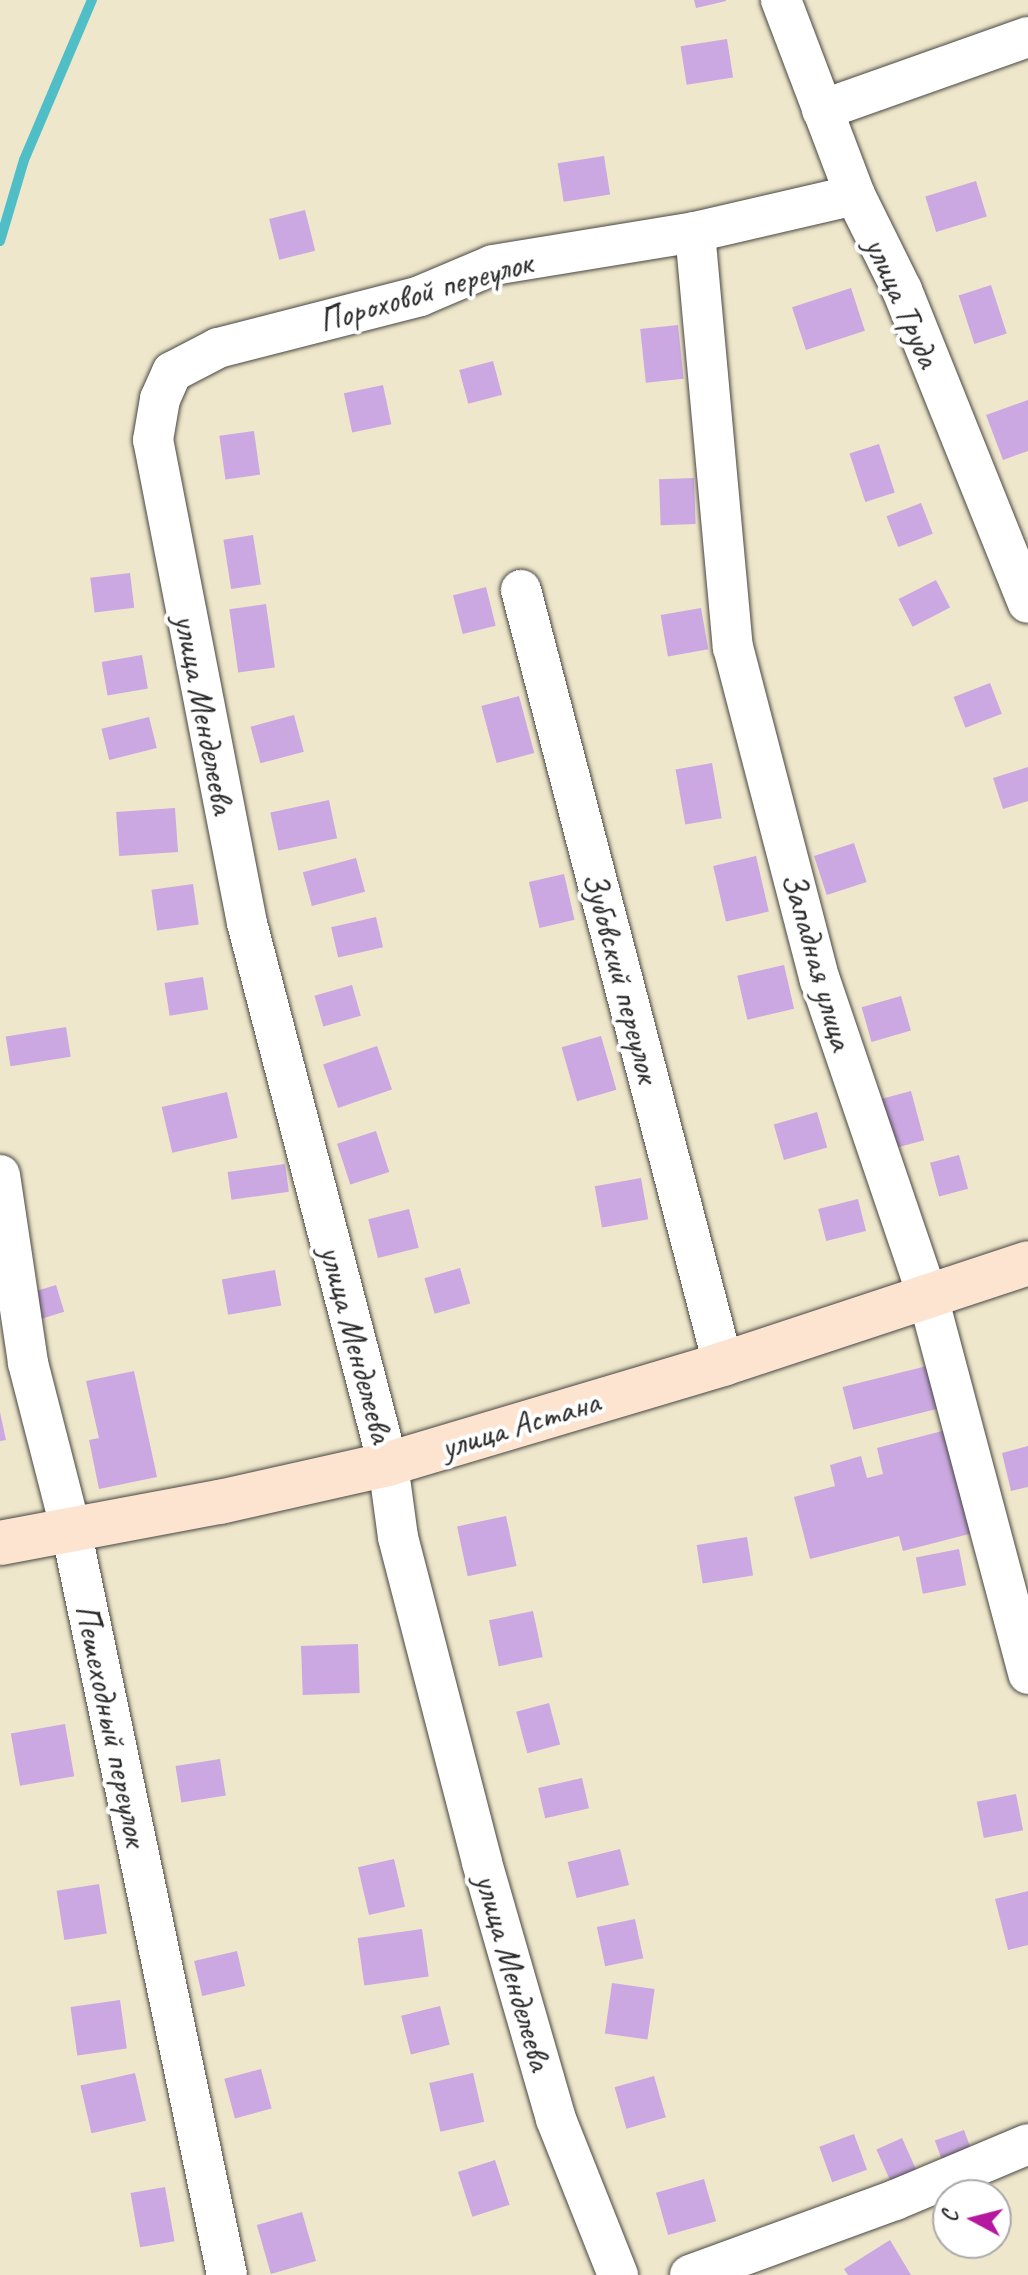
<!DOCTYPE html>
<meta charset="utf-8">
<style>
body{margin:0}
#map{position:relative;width:1028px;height:2275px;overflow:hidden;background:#efe7cb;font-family:Caveat,sans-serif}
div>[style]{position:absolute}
.stream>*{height:10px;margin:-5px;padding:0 5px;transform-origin:5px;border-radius:5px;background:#50bec7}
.building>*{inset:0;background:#cba8e1;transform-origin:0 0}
.roads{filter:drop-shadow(0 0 2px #484743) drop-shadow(0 0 2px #484743)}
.street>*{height:40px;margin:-20px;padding:0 20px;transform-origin:20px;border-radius:20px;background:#fff}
.secondary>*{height:44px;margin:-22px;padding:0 22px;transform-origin:22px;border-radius:22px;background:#fde4d1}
span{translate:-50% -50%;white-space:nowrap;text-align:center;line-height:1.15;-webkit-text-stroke:8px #fff;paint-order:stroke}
.street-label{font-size:34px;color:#2b2b2b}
.north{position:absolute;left:932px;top:2179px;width:80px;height:80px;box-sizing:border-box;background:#fff;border:2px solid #aaa;border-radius:50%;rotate:277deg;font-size:22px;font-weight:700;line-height:32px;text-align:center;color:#2b2b2b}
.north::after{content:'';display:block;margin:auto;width:28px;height:36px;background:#b5179e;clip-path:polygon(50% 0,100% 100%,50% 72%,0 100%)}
</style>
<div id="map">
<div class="stream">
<i style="left:0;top:241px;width:84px;rotate:-73.5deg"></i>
<i style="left:24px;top:160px;width:174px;rotate:-67deg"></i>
</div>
<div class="building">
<i style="clip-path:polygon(694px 0,726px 0,726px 1px,696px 8px)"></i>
<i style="left:727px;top:39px;width:39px;height:47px;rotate:81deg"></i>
<i style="left:604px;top:156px;width:39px;height:47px;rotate:81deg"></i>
<i style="left:976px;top:181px;width:37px;height:53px;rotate:73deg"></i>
<i style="left:305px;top:210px;width:42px;height:37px;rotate:76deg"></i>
<i style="left:991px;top:285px;width:51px;height:34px;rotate:72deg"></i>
<i style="left:851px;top:288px;width:45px;height:62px;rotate:72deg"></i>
<i style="left:678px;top:325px;width:54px;height:38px;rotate:84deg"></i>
<i style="left:493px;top:361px;width:35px;height:35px;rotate:75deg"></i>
<i style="left:383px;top:385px;width:40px;height:40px;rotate:78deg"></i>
<i style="clip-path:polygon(1028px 400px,1028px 451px,1003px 460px,986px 415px)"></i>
<i style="left:254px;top:431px;width:44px;height:35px;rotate:82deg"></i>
<i style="left:879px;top:444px;width:51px;height:31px;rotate:72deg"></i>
<i style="left:694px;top:478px;width:46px;height:35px;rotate:88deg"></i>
<i style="left:921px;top:503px;width:33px;height:37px;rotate:69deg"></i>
<i style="left:253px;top:535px;width:50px;height:30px;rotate:81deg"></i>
<i style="left:130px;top:573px;width:35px;height:40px;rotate:83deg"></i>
<i style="left:936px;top:580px;width:31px;height:42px;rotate:63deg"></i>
<i style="left:486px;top:587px;width:40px;height:34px;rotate:76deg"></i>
<i style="left:266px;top:604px;width:64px;height:37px;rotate:82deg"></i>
<i style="left:701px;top:608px;width:42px;height:41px;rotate:80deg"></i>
<i style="left:142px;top:655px;width:34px;height:41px;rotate:80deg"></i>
<i style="left:990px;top:683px;width:33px;height:39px;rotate:69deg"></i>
<i style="left:519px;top:696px;width:59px;height:39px;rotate:75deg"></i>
<i style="left:294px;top:715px;width:38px;height:45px;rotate:75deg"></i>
<i style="left:149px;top:717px;width:32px;height:49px;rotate:76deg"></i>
<i style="left:712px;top:763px;width:56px;height:37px;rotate:80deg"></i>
<i style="clip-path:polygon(1028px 767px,1028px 801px,1003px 809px,993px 778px)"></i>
<i style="left:329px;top:800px;width:39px;height:60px;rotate:78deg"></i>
<i style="left:175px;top:808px;width:44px;height:59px;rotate:86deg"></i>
<i style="left:854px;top:843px;width:41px;height:42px;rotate:72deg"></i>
<i style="left:756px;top:856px;width:57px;height:44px;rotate:77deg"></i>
<i style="left:356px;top:858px;width:35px;height:55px;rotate:75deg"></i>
<i style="left:564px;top:874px;width:47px;height:36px;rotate:77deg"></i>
<i style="left:193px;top:884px;width:41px;height:42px;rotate:82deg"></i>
<i style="left:376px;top:917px;width:31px;height:46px;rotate:77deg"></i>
<i style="left:784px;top:965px;width:45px;height:48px;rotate:77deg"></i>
<i style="left:203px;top:977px;width:33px;height:39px;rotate:81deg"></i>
<i style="left:352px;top:985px;width:32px;height:39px;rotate:74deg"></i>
<i style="left:901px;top:996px;width:36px;height:41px;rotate:74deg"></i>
<i style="left:66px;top:1027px;width:30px;height:61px;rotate:81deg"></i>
<i style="left:601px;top:1036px;width:56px;height:41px;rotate:74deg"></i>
<i style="left:377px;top:1046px;width:46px;height:57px;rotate:71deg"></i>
<i style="left:911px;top:1091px;width:51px;height:34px;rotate:75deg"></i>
<i style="left:227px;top:1092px;width:47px;height:67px;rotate:77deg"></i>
<i style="left:817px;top:1112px;width:37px;height:45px;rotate:74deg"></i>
<i style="left:376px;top:1131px;width:43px;height:41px;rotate:72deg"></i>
<i style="left:959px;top:1155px;width:35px;height:30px;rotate:75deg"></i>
<i style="left:285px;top:1164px;width:28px;height:58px;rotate:82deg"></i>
<i style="left:641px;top:1178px;width:42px;height:47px;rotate:80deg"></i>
<i style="left:858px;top:1199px;width:33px;height:41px;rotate:76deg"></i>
<i style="left:409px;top:1209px;width:40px;height:42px;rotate:76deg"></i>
<i style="left:460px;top:1268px;width:37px;height:37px;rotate:74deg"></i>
<i style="left:275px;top:1270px;width:36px;height:54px;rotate:80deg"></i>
<i style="left:56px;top:1285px;width:28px;height:32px;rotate:73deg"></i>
<i style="left:927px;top:1366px;width:44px;height:87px;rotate:76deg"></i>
<i style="clip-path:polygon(134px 1371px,157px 1477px,99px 1489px,89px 1440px,99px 1438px,86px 1381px)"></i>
<i style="clip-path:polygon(0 1412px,6px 1440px,0 1441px)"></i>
<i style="clip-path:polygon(946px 1430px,973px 1533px,903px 1551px,899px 1536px,810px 1559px,794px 1497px,835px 1486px,830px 1465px,861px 1456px,867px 1478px,883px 1474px,877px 1448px)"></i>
<i style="clip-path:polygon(1028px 1446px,1028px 1487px,1011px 1491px,1002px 1453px)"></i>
<i style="left:506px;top:1516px;width:51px;height:50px;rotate:78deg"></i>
<i style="left:747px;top:1537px;width:39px;height:51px;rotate:81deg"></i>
<i style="left:959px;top:1549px;width:37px;height:44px;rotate:79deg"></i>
<i style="left:533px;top:1611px;width:47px;height:45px;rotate:78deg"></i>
<i style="left:358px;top:1644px;width:49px;height:57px;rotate:88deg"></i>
<i style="left:549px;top:1703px;width:43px;height:34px;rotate:75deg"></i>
<i style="left:65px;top:1724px;width:53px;height:55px;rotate:80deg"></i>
<i style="left:220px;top:1759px;width:37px;height:45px;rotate:81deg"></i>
<i style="left:582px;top:1778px;width:31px;height:45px;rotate:77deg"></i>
<i style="left:1016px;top:1794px;width:37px;height:40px;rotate:79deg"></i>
<i style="left:620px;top:1849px;width:37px;height:54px;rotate:76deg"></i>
<i style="left:394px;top:1859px;width:49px;height:37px;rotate:77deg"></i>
<i style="left:99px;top:1884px;width:50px;height:43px;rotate:81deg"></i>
<i style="clip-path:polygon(1028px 1891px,1028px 1945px,1008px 1950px,995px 1899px)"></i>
<i style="left:635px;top:1919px;width:40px;height:39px;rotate:78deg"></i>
<i style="left:422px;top:1929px;width:48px;height:65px;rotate:82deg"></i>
<i style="left:237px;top:1951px;width:36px;height:44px;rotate:77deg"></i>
<i style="left:612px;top:1983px;width:43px;height:51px;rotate:8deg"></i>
<i style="left:120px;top:2000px;width:49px;height:50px;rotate:82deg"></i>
<i style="left:440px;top:2006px;width:40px;height:40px;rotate:76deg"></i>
<i style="left:261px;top:2069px;width:41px;height:38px;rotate:75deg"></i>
<i style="left:135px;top:2073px;width:49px;height:56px;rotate:77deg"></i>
<i style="left:473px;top:2073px;width:50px;height:45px;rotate:77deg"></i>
<i style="left:654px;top:2076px;width:43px;height:41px;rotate:74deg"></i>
<i style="left:964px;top:2130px;width:23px;height:31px;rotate:70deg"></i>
<i style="left:854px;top:2134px;width:38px;height:37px;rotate:70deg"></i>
<i style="left:902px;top:2138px;width:37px;height:28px;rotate:66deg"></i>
<i style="left:495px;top:2160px;width:47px;height:39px;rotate:72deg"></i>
<i style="left:704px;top:2179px;width:44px;height:50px;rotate:74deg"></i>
<i style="left:165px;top:2187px;width:55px;height:35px;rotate:80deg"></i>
<i style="left:302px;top:2212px;width:51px;height:47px;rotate:74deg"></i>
<i style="clip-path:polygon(996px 2229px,1003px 2245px,971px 2258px,966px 2243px,996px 2243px)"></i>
<i style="clip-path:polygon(890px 2240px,911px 2275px,848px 2275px,844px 2269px)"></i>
</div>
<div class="roads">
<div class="street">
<i style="left:781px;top:0;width:209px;rotate:69.2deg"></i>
<i style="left:855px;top:195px;width:106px;rotate:63.7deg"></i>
<i style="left:902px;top:290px;width:337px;rotate:68.1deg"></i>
<i style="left:822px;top:110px;width:219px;rotate:-19.5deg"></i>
<i style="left:695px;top:232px;width:417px;rotate:84.8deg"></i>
<i style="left:733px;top:647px;width:344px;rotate:75.4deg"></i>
<i style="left:820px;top:980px;width:335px;rotate:71.2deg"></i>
<i style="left:928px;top:1297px;width:390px;rotate:75.1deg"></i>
<i style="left:521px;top:590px;width:800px;rotate:75.37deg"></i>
<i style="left:0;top:1175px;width:190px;rotate:81.5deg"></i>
<i style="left:28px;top:1363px;width:172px;rotate:75.6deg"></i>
<i style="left:71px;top:1530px;width:761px;rotate:78.17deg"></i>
<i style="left:618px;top:2275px;width:168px;rotate:-111.7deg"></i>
<i style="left:556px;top:2119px;width:267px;rotate:-106.1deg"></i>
<i style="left:482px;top:1862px;width:336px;rotate:-104.5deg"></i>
<i style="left:398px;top:1537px;width:74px;rotate:-97.8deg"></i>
<i style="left:388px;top:1464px;width:559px;rotate:-104.61deg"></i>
<i style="left:247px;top:923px;width:492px;rotate:-101deg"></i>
<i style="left:153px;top:440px;width:42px;rotate:-80.3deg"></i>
<i style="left:160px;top:399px;width:30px;rotate:-66deg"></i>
<i style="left:172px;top:372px;width:52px;rotate:-27.6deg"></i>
<i style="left:218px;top:348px;width:209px;rotate:-14.4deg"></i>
<i style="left:420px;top:296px;width:79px;rotate:-23deg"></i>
<i style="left:493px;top:265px;width:205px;rotate:-9.3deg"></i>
<i style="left:695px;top:232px;width:164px;rotate:-13deg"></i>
<i style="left:690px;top:2275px;width:218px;rotate:-20.1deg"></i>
<i style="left:895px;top:2200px;width:144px;rotate:-22.8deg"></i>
</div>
<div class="secondary">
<i style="left:0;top:1543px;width:224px;rotate:-10.6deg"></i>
<i style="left:220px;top:1502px;width:172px;rotate:-12.7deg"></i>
<i style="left:388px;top:1464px;width:350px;rotate:-16.6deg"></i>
<i style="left:723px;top:1364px;width:321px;rotate:-18.3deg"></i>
</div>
</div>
<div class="street-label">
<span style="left:425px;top:291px;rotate:-16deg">Пороховой переулок</span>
<span style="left:903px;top:302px;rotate:66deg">улица Труда</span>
<span style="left:205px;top:714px;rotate:79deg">улица Менделеева</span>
<span style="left:818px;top:961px;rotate:74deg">Западная улица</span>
<span style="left:622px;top:977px;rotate:75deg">Зубовский переулок</span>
<span style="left:357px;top:1344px;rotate:75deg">улица Менделеева</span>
<span style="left:520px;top:1424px;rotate:-17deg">улица Астана</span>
<span style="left:112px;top:1725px;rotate:78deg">Пешеходный переулок</span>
<span style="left:514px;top:1972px;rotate:74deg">улица Менделеева</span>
</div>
<div class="north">С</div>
</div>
